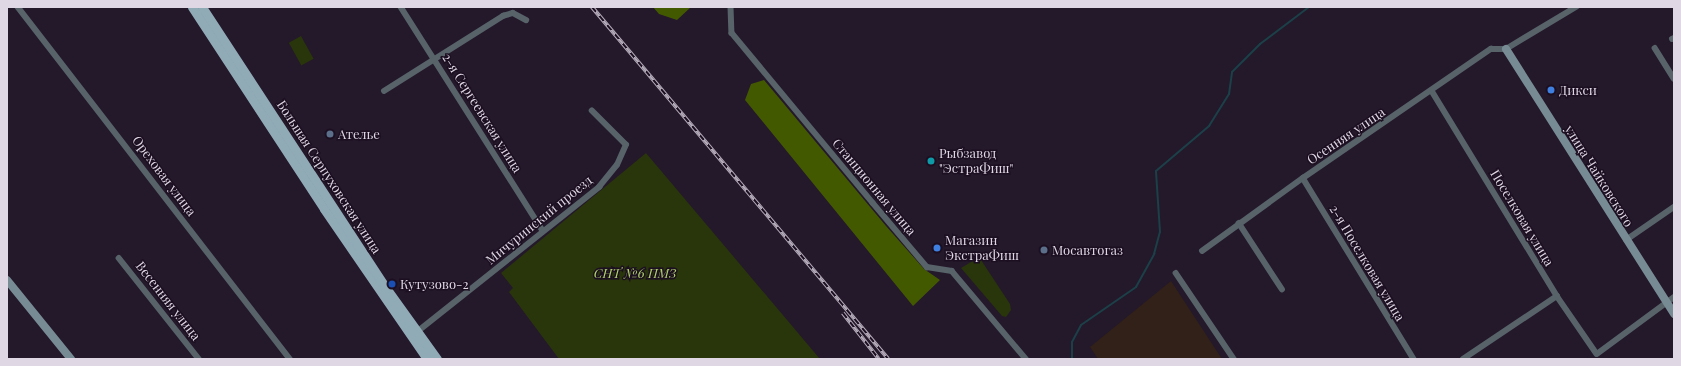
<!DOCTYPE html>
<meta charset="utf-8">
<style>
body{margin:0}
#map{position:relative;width:1681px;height:366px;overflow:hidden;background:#24182b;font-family:"Playfair Display",serif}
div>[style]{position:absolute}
.commercial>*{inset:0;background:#312118}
.green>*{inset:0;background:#29350b;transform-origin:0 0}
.forest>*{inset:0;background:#435900}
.stream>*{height:2px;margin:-1px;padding:0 1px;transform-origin:1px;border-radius:1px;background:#1b4047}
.street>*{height:5.5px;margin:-2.75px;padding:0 2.75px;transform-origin:2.75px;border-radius:2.75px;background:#576369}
.secondary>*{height:8px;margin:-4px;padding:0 4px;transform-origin:4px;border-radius:4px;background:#778b94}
.primary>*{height:9px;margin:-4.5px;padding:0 4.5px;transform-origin:4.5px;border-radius:4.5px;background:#90aab6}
.rail>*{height:3.5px;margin-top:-1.75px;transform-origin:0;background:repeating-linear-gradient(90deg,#1b0f21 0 6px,#b5acba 0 12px);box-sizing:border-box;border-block:1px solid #b5acba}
.dots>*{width:11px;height:11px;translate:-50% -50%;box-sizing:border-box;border:2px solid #1b0f21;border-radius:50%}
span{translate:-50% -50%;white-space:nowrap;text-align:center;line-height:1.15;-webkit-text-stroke:3px #1b0f21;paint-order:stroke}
.poi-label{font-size:13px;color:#dfd7e4}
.left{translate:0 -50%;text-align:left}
.street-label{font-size:13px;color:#dfd7e4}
.park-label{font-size:13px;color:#b1d36a;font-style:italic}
.frame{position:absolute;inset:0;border:8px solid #dfd7e4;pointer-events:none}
</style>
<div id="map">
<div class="commercial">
<i style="clip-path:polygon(1171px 281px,1222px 359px,1098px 359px,1090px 347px)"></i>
</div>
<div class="green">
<i style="left:301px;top:36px;width:26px;height:14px;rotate:61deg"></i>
<i style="clip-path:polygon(646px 153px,793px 327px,820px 359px,559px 359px,509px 292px,513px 288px,501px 273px)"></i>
<i style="clip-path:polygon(976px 259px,981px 260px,1010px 304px,1011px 310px,1006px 317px,1002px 316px,961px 268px)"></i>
</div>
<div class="forest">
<i style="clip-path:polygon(653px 7px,691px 7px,677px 20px,659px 14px)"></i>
<i style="clip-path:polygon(764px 80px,886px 226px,924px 269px,940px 280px,913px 306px,745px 100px,751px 84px)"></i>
</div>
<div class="stream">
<i style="left:1072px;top:359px;width:17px;rotate:-90deg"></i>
<i style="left:1072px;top:342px;width:19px;rotate:-62deg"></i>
<i style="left:1081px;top:325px;width:67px;rotate:-34.6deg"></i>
<i style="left:1136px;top:287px;width:38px;rotate:-61deg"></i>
<i style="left:1154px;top:254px;width:23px;rotate:-75deg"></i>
<i style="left:1160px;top:232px;width:61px;rotate:-93.8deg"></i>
<i style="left:1156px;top:171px;width:70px;rotate:-40.3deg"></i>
<i style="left:1209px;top:126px;width:38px;rotate:-58deg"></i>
<i style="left:1229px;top:94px;width:22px;rotate:-82deg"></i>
<i style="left:1232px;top:72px;width:40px;rotate:-45deg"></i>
<i style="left:1260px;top:44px;width:61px;rotate:-37.1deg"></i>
</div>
<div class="street">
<i style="left:18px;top:7px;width:445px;rotate:52.3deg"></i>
<i style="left:401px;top:7px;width:265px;rotate:57.6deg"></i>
<i style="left:731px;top:7px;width:26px;rotate:88deg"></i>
<i style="left:732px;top:33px;width:221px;rotate:50.3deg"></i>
<i style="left:873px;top:203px;width:84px;rotate:49.8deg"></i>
<i style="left:927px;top:267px;width:25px;rotate:9deg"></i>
<i style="left:952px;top:271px;width:115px;rotate:49.9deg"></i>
<i style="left:1672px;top:39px;width:2px;rotate:-27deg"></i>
<i style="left:1655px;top:48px;width:36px;rotate:58deg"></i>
<i style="left:384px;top:91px;width:141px;rotate:-32.2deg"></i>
<i style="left:503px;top:16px;width:10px;rotate:-17deg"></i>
<i style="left:513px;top:13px;width:15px;rotate:28deg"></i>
<i style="left:1432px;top:91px;width:240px;rotate:58.6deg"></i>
<i style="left:1557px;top:296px;width:70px;rotate:55.4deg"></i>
<i style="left:1597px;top:354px;width:96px;rotate:-36.5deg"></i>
<i style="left:1303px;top:178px;width:212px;rotate:58.5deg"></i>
<i style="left:1239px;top:223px;width:79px;rotate:56.9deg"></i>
<i style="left:1626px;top:240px;width:58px;rotate:-34.5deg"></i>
<i style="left:1202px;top:251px;width:125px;rotate:-35.9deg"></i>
<i style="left:1303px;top:178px;width:228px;rotate:-34.5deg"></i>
<i style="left:1491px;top:49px;width:15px"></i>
<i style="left:1506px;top:49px;width:82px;rotate:-31deg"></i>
<i style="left:119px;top:258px;width:129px;rotate:51.6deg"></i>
<i style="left:1176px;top:273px;width:104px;rotate:56deg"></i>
<i style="left:417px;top:332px;width:233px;rotate:-38.5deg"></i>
<i style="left:599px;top:187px;width:28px;rotate:-51deg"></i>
<i style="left:617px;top:165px;width:22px;rotate:-66deg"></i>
<i style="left:626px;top:145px;width:48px;rotate:-135deg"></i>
<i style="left:1463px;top:359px;width:113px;rotate:-33.8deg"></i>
</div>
<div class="secondary">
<i style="left:1506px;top:49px;width:314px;rotate:57.6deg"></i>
<i style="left:7px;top:280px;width:102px;rotate:51deg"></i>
</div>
<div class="primary">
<i style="left:192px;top:7px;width:241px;rotate:56.8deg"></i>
<i style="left:324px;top:209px;width:182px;rotate:55.5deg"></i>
<i style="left:202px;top:7px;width:332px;rotate:56.8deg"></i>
<i style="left:384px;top:285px;width:91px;rotate:54.4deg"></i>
</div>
<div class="rail">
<i style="left:592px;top:7px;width:460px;rotate:49.9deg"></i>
<i style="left:843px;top:313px;width:58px;rotate:52deg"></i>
</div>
<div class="dots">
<i style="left:1551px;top:90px;background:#3f7fe0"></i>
<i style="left:330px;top:134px;background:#5c6f8a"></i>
<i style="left:931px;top:161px;background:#0f9aa8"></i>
<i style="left:937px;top:248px;background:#3f7fe0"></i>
<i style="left:1044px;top:250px;background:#5c6f8a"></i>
<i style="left:392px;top:284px;background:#1a4fb4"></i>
</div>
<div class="poi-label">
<span class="left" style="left:1559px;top:90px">Дикси</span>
<span class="left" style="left:338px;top:134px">Ателье</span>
<span class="left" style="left:939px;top:161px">Рыбзавод<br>"ЭстраФиш"</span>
<span class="left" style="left:945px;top:248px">Магазин<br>ЭкстраФиш</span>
<span class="left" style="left:1052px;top:250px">Мосавтогаз</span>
<span class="left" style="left:400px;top:284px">Кутузово-2</span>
</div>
<div class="street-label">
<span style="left:482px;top:113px;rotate:58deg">2-я Сергеевская улица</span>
<span style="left:1346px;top:136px;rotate:-34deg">Осенняя улица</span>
<span style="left:164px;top:176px;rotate:53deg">Ореховая улица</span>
<span style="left:1599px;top:176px;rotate:58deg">улица Чайковского</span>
<span style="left:329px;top:177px;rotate:57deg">Большая Серпуховская улица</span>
<span style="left:874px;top:187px;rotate:50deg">Станционная улица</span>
<span style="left:1522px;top:218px;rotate:59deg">Поселковая улица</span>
<span style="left:539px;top:220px;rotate:-39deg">Мичуринский проезд</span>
<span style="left:1367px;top:263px;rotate:59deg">2-я Поселковая улица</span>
<span style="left:168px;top:301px;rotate:52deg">Весенняя улица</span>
</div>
<div class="park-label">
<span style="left:635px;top:273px">СНТ №6 ПМЗ</span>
</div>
<div class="frame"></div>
</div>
